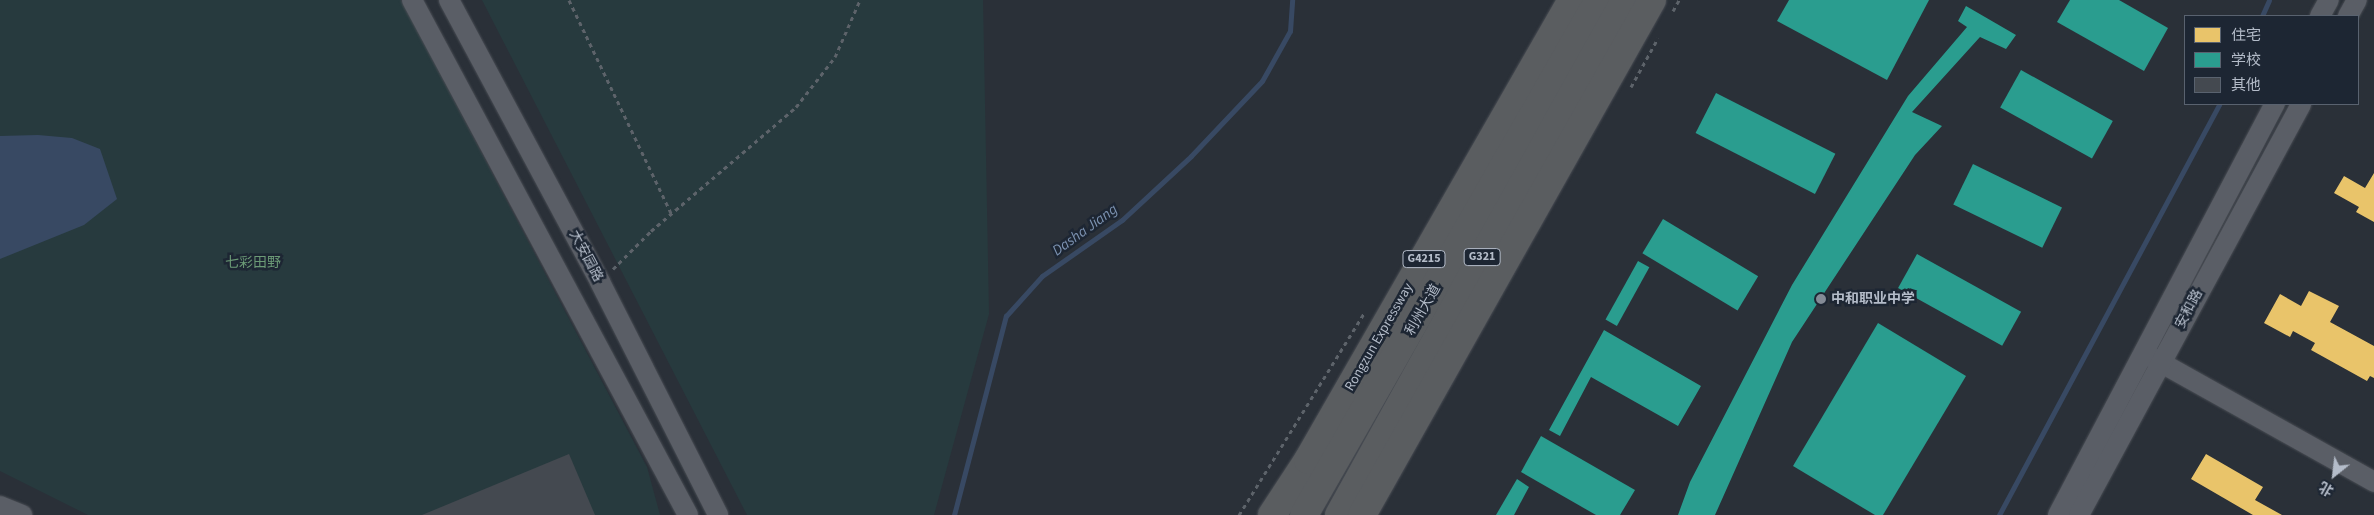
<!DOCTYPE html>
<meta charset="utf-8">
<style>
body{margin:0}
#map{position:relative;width:2374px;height:515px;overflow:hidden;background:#2a3038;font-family:"Source Sans 3","Noto Sans SC",sans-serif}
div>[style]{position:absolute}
.green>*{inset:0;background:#273a3e}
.water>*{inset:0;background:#384963}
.homes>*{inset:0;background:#e9c46a}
.schools>*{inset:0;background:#2a9d8f;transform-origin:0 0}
.stream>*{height:5px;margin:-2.5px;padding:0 2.5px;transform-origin:2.5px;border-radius:2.5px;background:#384963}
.building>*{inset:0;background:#444950}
.path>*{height:3px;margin-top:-1.5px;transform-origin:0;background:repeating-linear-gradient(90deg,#5d636a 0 4px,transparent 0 8px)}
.roads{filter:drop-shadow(0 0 1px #484c53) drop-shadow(0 0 1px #484c53)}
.minor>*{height:20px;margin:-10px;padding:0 10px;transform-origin:10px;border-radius:10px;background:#5a5e66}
.highway>*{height:28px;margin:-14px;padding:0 14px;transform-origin:14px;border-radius:14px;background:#5a5d60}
.dots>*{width:14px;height:14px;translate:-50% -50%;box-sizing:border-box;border:2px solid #1d2633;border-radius:50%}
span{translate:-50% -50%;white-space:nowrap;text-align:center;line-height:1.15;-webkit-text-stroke:5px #1d2633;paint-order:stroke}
.shield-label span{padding:1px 4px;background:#1d2633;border:1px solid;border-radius:4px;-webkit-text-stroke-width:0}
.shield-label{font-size:12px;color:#b4bcc9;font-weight:700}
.street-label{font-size:14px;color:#b4bcc9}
.park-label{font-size:14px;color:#6b9a76}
.poi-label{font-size:14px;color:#b4bcc9;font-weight:700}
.left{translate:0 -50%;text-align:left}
.water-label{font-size:15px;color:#7c92b1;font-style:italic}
.legend{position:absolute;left:2184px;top:15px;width:175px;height:90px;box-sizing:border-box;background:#1d2633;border:1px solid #59626f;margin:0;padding:6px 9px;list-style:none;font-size:15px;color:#b4bcc9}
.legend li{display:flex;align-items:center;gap:10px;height:25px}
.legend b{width:25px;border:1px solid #59626f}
.north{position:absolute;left:2309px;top:450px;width:50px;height:50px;-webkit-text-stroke:4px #1d2633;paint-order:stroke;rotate:209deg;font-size:14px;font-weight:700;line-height:20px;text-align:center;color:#b4bcc9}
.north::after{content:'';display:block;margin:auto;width:18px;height:22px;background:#b4bcc9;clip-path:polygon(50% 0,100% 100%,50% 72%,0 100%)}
</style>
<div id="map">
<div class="green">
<i style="clip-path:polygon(0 0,401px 0,647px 467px,660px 515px,88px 515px,0 471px)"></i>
<i style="clip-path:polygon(482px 0,983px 0,989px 314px,934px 515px,747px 515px)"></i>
</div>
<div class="water">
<i style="clip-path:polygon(38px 135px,72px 138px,100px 149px,117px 199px,84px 225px,0 259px,0 136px)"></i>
</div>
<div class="homes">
<i style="clip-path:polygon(2374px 173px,2374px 222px,2356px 212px,2359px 207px,2334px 193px,2344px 176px,2365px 188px)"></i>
<i style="clip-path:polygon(2309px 291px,2339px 306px,2330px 322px,2374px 346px,2374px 378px,2370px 376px,2367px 381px,2311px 350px,2315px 343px,2293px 331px,2290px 337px,2264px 323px,2280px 294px,2301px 306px)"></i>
<i style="clip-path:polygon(2206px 454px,2263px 487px,2255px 500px,2282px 515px,2253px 515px,2191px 479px)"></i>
</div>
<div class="schools">
<i style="clip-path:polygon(1789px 0,1929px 0,1887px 80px,1777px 21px)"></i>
<i style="clip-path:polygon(2070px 0,2119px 0,2168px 28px,2144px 71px,2057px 22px)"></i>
<i style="clip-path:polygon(1966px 6px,2016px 35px,2006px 49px,1980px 37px,1912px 112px,1942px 126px,1915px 155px,1792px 342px,1715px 515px,1678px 515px,1690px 482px,1792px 285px,1908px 96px,1967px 27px,1958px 21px)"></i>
<i style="left:2021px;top:70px;width:105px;height:43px;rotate:29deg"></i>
<i style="left:1716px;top:93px;width:134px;height:45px;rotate:27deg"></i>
<i style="left:1973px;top:164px;width:99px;height:45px;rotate:26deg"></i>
<i style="left:1663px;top:219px;width:111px;height:40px;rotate:31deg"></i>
<i style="left:1917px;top:254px;width:119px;height:39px;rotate:29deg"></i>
<i style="left:1638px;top:261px;width:13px;height:67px;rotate:29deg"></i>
<i style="clip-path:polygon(1878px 323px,1966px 376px,1883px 515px,1875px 515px,1793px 466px)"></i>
<i style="clip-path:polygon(1604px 330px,1701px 386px,1678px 426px,1591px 377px,1560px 436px,1549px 430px)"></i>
<i style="clip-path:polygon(1541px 436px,1635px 490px,1620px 515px,1596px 515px,1521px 472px)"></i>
<i style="clip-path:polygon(1517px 479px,1529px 487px,1514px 515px,1496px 515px)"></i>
</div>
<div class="stream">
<i style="left:2262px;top:16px;width:17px;rotate:-66deg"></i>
<i style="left:954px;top:515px;width:206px;rotate:-75.4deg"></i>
<i style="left:1006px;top:316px;width:54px;rotate:-48deg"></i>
<i style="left:1042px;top:276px;width:98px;rotate:-35deg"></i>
<i style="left:1122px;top:220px;width:94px;rotate:-42.8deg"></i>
<i style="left:1191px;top:156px;width:103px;rotate:-46.6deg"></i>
<i style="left:1262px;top:81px;width:57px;rotate:-60.8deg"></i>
<i style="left:1290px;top:31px;width:31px;rotate:-86deg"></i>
<i style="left:1999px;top:515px;width:466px;rotate:-61.8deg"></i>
</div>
<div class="building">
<i style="clip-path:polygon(569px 454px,595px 515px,422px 515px)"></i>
</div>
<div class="path">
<i style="left:569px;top:0;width:236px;rotate:64.4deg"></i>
<i style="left:1673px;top:11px;width:13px;rotate:-61deg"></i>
<i style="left:1631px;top:87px;width:56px;rotate:-61.1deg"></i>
<i style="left:613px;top:269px;width:54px;rotate:-45deg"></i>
<i style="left:651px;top:231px;width:191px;rotate:-40.5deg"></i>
<i style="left:796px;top:107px;width:63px;rotate:-52deg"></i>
<i style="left:835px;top:57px;width:62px;rotate:-66.3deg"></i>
<i style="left:1239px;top:515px;width:239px;rotate:-58.2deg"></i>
</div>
<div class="roads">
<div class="minor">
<i style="left:412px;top:0;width:584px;rotate:61.81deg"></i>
<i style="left:449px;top:0;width:320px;rotate:61.8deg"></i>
<i style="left:600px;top:282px;width:261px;rotate:63.1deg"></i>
<i style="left:2320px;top:16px;width:18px;rotate:-61deg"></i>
<i style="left:2348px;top:16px;width:18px;rotate:-61deg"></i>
<i style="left:2149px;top:356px;width:258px;rotate:29.2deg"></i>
<i style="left:0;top:506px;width:24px;rotate:22deg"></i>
<i style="left:2058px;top:515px;width:465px;rotate:-62.2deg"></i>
<i style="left:2079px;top:515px;width:467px;rotate:-61.6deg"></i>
</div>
<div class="highway">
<i style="left:1272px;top:515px;width:66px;rotate:-56.8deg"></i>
<i style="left:1308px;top:460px;width:530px;rotate:-60.15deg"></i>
<i style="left:1304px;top:515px;width:594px;rotate:-60.2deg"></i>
<i style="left:1339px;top:515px;width:589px;rotate:-60.95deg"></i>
<i style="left:1362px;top:515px;width:591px;rotate:-60.62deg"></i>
</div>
</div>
<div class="dots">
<i style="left:1821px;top:299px;background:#848b96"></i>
</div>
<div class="shield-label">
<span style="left:1482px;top:257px">G321</span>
<span style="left:1424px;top:259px">G4215</span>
</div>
<div class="street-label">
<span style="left:586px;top:256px;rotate:62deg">大安园路</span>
<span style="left:2189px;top:309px;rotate:-62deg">安和路</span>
<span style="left:1423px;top:310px;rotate:-60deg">利州大道</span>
<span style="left:1379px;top:337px;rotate:-60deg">Rongzun Expressway</span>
</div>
<div class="park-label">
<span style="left:253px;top:263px">七彩田野</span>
</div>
<div class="poi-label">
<span class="left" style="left:1831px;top:299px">中和职业中学</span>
</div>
<div class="water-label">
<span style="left:1085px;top:230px;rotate:-36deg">Dasha Jiang</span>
</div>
<ul class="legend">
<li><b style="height:14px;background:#e9c46a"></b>住宅</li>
<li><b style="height:14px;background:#2a9d8f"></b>学校</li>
<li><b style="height:14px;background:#444950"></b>其他</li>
</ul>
<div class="north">北</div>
</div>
